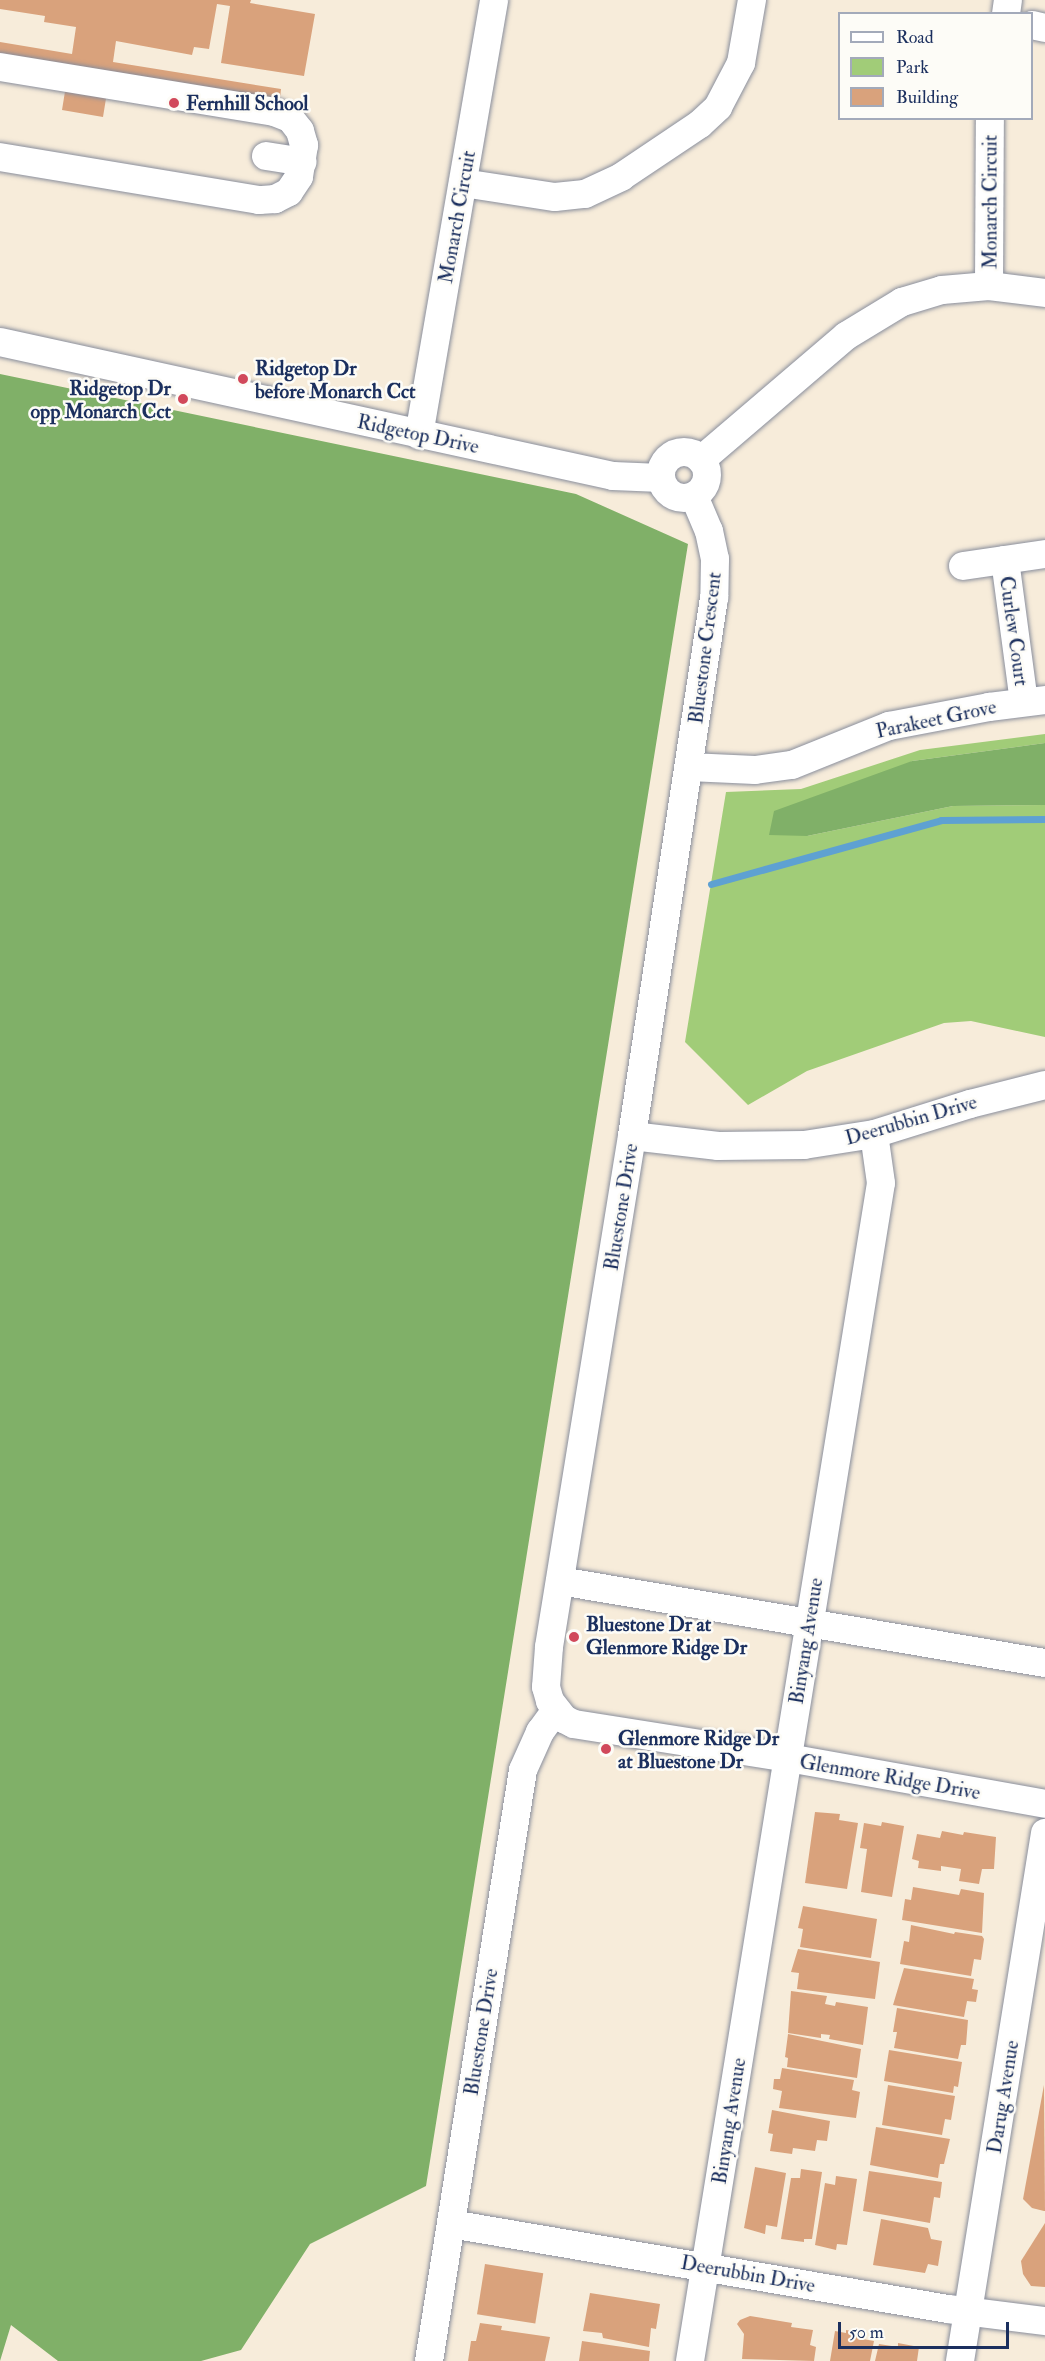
<!DOCTYPE html>
<style>
body{margin:0}
#map{position:relative;width:1045px;height:2361px;overflow:hidden;background:#f7ecda;font-family:"IM FELL Double Pica",serif}
div>[style]{position:absolute}
.green>*{inset:0;background:#a1cc78}
.forest>*{inset:0;background:#80b068}
.stream>*{height:7px;margin:-3.5px;padding:0 3.5px;transform-origin:3.5px;border-radius:3.5px;background:#5ea1d2}
.building>*{inset:0;background:#d9a27c;transform-origin:0 0}
.roads{filter:drop-shadow(0 0 2px #898e9c) drop-shadow(0 0 2px #898e9c)}
.minor>*{height:28px;margin:-14px;padding:0 14px;transform-origin:14px;border-radius:14px;background:#fff}
.minor>.ring{margin:-14px;padding:0;box-sizing:content-box;background:none;border:28px solid #fff;border-radius:50%}
.dots>*{width:16px;height:16px;translate:-50% -50%;box-sizing:border-box;border:3px solid #fdfcf7;border-radius:50%}
span{translate:-50% -50%;white-space:nowrap;text-align:center;line-height:1.15;-webkit-text-stroke:5px #fdfcf7;paint-order:stroke}
.poi-label{font-size:20px;color:#1b2f5e;font-weight:700}
.left{translate:0 -50%;text-align:left}
.right{translate:-100% -50%;text-align:right}
.street-label{font-size:20px;color:#1b2f5e}
.legend{position:absolute;left:838px;top:12px;width:195px;height:108px;box-sizing:border-box;background:#fdfcf7;border:2px solid #a3aaba;margin:0;padding:8px 10px;list-style:none;font-size:18px;color:#1b2f5e}
.legend li{display:flex;align-items:center;gap:12px;height:30px}
.legend b{width:30px;border:2px solid #a3aaba}
.scale{position:absolute;left:838px;top:2322px;width:171px;height:27px;box-sizing:border-box;border:3px solid #1b2f5e;border-top:0;padding-left:8px;font-size:18px;line-height:21px;white-space:nowrap;color:#1b2f5e;-webkit-text-stroke:4px #fdfcf7;paint-order:stroke}
</style>
<div id="map">
<div class="green">
<i style="clip-path:polygon(1045px 734px,1045px 743px,912px 761px,807px 836px,953px 806px,1045px 805px,1045px 1037px,971px 1021px,944px 1023px,807px 1071px,748px 1105px,685px 1042px,726px 792px,801px 789px,920px 750px)"></i>
</div>
<div class="forest">
<i style="clip-path:polygon(0 374px,576px 494px,688px 544px,426px 2186px,310px 2244px,241px 2350px,201px 2361px,58px 2361px,11px 2325px,0 2361px)"></i>
<i style="clip-path:polygon(1045px 743px,1045px 805px,953px 806px,807px 836px,769px 835px,774px 811px,912px 761px)"></i>
</div>
<div class="stream">
<i style="left:711px;top:884px;width:239px;rotate:-15.5deg"></i>
<i style="left:941px;top:820px;width:104px;rotate:-0.6deg"></i>
</div>
<div class="building">
<i style="clip-path:polygon(0 0,251px 0,250px 3px,315px 14px,304px 76px,221px 63px,230px 6px,217px 4px,209px 49px,194px 47px,192px 55px,116px 41px,113px 62px,281px 89px,279px 108px,109px 80px,103px 117px,62px 110px,68px 73px,0 62px,0 42px,72px 54px,76px 27px,44px 22px,45px 16px,0 9px)"></i>
<i style="clip-path:polygon(815px 1812px,840px 1814px,839px 1820px,858px 1823px,847px 1889px,805px 1883px)"></i>
<i style="clip-path:polygon(882px 1822px,904px 1826px,892px 1897px,861px 1892px,867px 1849px,860px 1848px,864px 1823px,881px 1826px)"></i>
<i style="clip-path:polygon(942px 1831px,963px 1835px,964px 1832px,996px 1837px,994px 1869px,982px 1869px,979px 1884px,959px 1881px,961px 1869px,941px 1866px,941px 1871px,918px 1868px,919px 1861px,912px 1859px,917px 1834px,940px 1838px)"></i>
<i style="clip-path:polygon(913px 1887px,959px 1895px,961px 1889px,984px 1893px,982px 1933px,902px 1920px,905px 1899px,911px 1900px)"></i>
<i style="clip-path:polygon(803px 1906px,877px 1919px,871px 1958px,800px 1947px,803px 1929px,798px 1928px)"></i>
<i style="clip-path:polygon(911px 1925px,954px 1934px,955px 1932px,982px 1936px,984px 1939px,981px 1960px,974px 1959px,971px 1976px,900px 1964px,904px 1941px,909px 1942px)"></i>
<i style="clip-path:polygon(798px 1949px,880px 1962px,875px 1999px,797px 1989px,799px 1973px,791px 1972px)"></i>
<i style="clip-path:polygon(904px 1968px,974px 1979px,972px 1989px,978px 1990px,976px 2002px,967px 2001px,964px 2017px,893px 2005px)"></i>
<i style="clip-path:polygon(791px 1991px,827px 1996px,825px 2004px,835px 2006px,836px 2002px,868px 2007px,863px 2045px,829px 2039px,830px 2035px,821px 2034px,821px 2038px,788px 2033px)"></i>
<i style="clip-path:polygon(897px 2008px,968px 2020px,966px 2045px,961px 2045px,958px 2059px,894px 2048px,897px 2032px,893px 2032px)"></i>
<i style="clip-path:polygon(788px 2034px,861px 2049px,857px 2078px,787px 2067px,788px 2058px,785px 2057px)"></i>
<i style="clip-path:polygon(889px 2050px,962px 2062px,958px 2087px,954px 2086px,953px 2093px,884px 2081px)"></i>
<i style="clip-path:polygon(782px 2068px,854px 2080px,852px 2090px,860px 2092px,856px 2118px,779px 2108px,782px 2091px,773px 2089px,774px 2079px,780px 2079px)"></i>
<i style="clip-path:polygon(888px 2085px,955px 2096px,951px 2120px,945px 2119px,942px 2135px,882px 2125px)"></i>
<i style="clip-path:polygon(1044px 2085px,1045px 2211px,1044px 2211px,1032px 2208px,1023px 2199px)"></i>
<i style="clip-path:polygon(772px 2110px,830px 2121px,827px 2141px,817px 2140px,815px 2151px,793px 2148px,792px 2154px,770px 2151px,773px 2134px,768px 2133px)"></i>
<i style="clip-path:polygon(876px 2127px,950px 2139px,944px 2164px,940px 2164px,938px 2178px,870px 2165px)"></i>
<i style="clip-path:polygon(755px 2167px,786px 2173px,777px 2227px,766px 2225px,765px 2234px,744px 2228px)"></i>
<i style="clip-path:polygon(801px 2169px,822px 2172px,812px 2239px,804px 2239px,804px 2242px,781px 2239px,791px 2178px,800px 2178px)"></i>
<i style="clip-path:polygon(869px 2171px,942px 2182px,940px 2198px,934px 2197px,930px 2223px,863px 2211px)"></i>
<i style="clip-path:polygon(836px 2176px,857px 2179px,847px 2245px,837px 2244px,836px 2250px,815px 2245px,825px 2183px,835px 2185px)"></i>
<i style="clip-path:polygon(881px 2219px,928px 2228px,931px 2239px,942px 2241px,938px 2266px,928px 2264px,925px 2273px,873px 2265px)"></i>
<i style="clip-path:polygon(1045px 2223px,1045px 2287px,1031px 2286px,1023px 2274px,1021px 2261px)"></i>
<i style="left:485px;top:2264px;width:59px;height:51px;rotate:9deg"></i>
<i style="clip-path:polygon(590px 2293px,660px 2304px,656px 2329px,651px 2328px,649px 2347px,603px 2338px,602px 2333px,583px 2331px)"></i>
<i style="clip-path:polygon(750px 2316px,792px 2323px,791px 2327px,813px 2330px,810px 2345px,816px 2347px,814px 2361px,742px 2359px,744px 2334px,737px 2324px,740px 2320px)"></i>
<i style="clip-path:polygon(480px 2323px,502px 2326px,501px 2330px,550px 2337px,545px 2361px,468px 2361px,471px 2341px,476px 2341px)"></i>
<i style="clip-path:polygon(846px 2330px,858px 2332px,857px 2338px,874px 2341px,870px 2361px,830px 2361px,835px 2331px,846px 2333px)"></i>
<i style="clip-path:polygon(582px 2341px,650px 2351px,649px 2361px,579px 2361px)"></i>
<i style="clip-path:polygon(898px 2343px,919px 2347px,917px 2361px,875px 2361px,879px 2344px,898px 2347px)"></i>
</div>
<div class="roads">
<div class="minor">
<i style="left:1006px;top:14px;width:14px;rotate:-82deg"></i>
<i style="left:1032px;top:25px;width:13px;rotate:13deg"></i>
<i style="left:0;top:67px;width:278px;rotate:9.3deg"></i>
<i style="left:274px;top:112px;width:17px;rotate:21deg"></i>
<i style="left:290px;top:118px;width:16px;rotate:52deg"></i>
<i style="left:300px;top:131px;width:15px;rotate:74deg"></i>
<i style="left:304px;top:145px;width:32px;rotate:99deg"></i>
<i style="left:299px;top:177px;width:18px;rotate:124deg"></i>
<i style="left:289px;top:192px;width:16px;rotate:153deg"></i>
<i style="left:275px;top:199px;width:16px;rotate:176deg"></i>
<i style="left:259px;top:200px;width:263px;rotate:-170.6deg"></i>
<i style="left:266px;top:156px;width:37px;rotate:9deg"></i>
<i style="left:463px;top:183px;width:93px;rotate:8.7deg"></i>
<i style="left:555px;top:197px;width:30px;rotate:-6deg"></i>
<i style="left:585px;top:194px;width:40px;rotate:-25deg"></i>
<i style="left:621px;top:177px;width:95px;rotate:-33.9deg"></i>
<i style="left:700px;top:124px;width:25px;rotate:-43deg"></i>
<i style="left:718px;top:107px;width:50px;rotate:-62.4deg"></i>
<i style="left:741px;top:63px;width:64px;rotate:-80.1deg"></i>
<i style="left:989px;top:286px;width:168px;rotate:-89.7deg"></i>
<i style="left:0;top:342px;width:627px;rotate:12.33deg"></i>
<i style="left:613px;top:476px;width:48px;rotate:2.4deg"></i>
<i style="left:419px;top:435px;width:441px;rotate:-80.2deg"></i>
<i class="ring" style="left:661px;top:452px;width:18px;height:18px"></i>
<i style="left:701px;top:460px;width:191px;rotate:-40.5deg"></i>
<i style="left:846px;top:336px;width:66px;rotate:-31.3deg"></i>
<i style="left:902px;top:302px;width:42px;rotate:-16.7deg"></i>
<i style="left:942px;top:290px;width:47px;rotate:-4.9deg"></i>
<i style="left:989px;top:286px;width:56px;rotate:7.1deg"></i>
<i style="left:694px;top:496px;width:38px;rotate:67deg"></i>
<i style="left:709px;top:531px;width:29px;rotate:78deg"></i>
<i style="left:715px;top:559px;width:39px;rotate:91deg"></i>
<i style="left:714px;top:598px;width:544px;rotate:98.67deg"></i>
<i style="left:632px;top:1136px;width:518px;rotate:99.23deg"></i>
<i style="left:549px;top:1647px;width:40px;rotate:94.3deg"></i>
<i style="left:546px;top:1687px;width:15px;rotate:74deg"></i>
<i style="left:550px;top:1701px;width:23px;rotate:52deg"></i>
<i style="left:564px;top:1719px;width:11px;rotate:27deg"></i>
<i style="left:574px;top:1724px;width:217px;rotate:9deg"></i>
<i style="left:788px;top:1758px;width:261px;rotate:10.1deg"></i>
<i style="left:1005px;top:560px;width:143px;rotate:82.4deg"></i>
<i style="left:963px;top:566px;width:83px;rotate:-8.3deg"></i>
<i style="left:689px;top:767px;width:66px;rotate:2.6deg"></i>
<i style="left:755px;top:770px;width:37px;rotate:-8deg"></i>
<i style="left:792px;top:765px;width:105px;rotate:-21.9deg"></i>
<i style="left:889px;top:726px;width:102px;rotate:-10.8deg"></i>
<i style="left:989px;top:707px;width:56px;rotate:-7.1deg"></i>
<i style="left:632px;top:1136px;width:87px;rotate:6.6deg"></i>
<i style="left:718px;top:1146px;width:86px;rotate:-0.7deg"></i>
<i style="left:804px;top:1145px;width:71px;rotate:-8.9deg"></i>
<i style="left:874px;top:1134px;width:101px;rotate:-17.4deg"></i>
<i style="left:970px;top:1104px;width:77px;rotate:-14.2deg"></i>
<i style="left:560px;top:1581px;width:492px;rotate:9.6deg"></i>
<i style="left:451px;top:2224px;width:504px;rotate:9.71deg"></i>
<i style="left:948px;top:2309px;width:98px;rotate:7.1deg"></i>
<i style="left:429px;top:2361px;width:598px;rotate:-80.96deg"></i>
<i style="left:523px;top:1770px;width:42px;rotate:-65.9deg"></i>
<i style="left:540px;top:1732px;width:26px;rotate:-54deg"></i>
<i style="left:690px;top:2361px;width:1193px;rotate:-80.79deg"></i>
<i style="left:881px;top:1183px;width:49px;rotate:-98.1deg"></i>
<i style="left:960px;top:2361px;width:535px;rotate:-80.85deg"></i>
</div>
</div>
<div class="dots">
<i style="left:174px;top:103px;background:#d1495b"></i>
<i style="left:243px;top:379px;background:#d1495b"></i>
<i style="left:183px;top:399px;background:#d1495b"></i>
<i style="left:574px;top:1637px;background:#d1495b"></i>
<i style="left:606px;top:1749px;background:#d1495b"></i>
</div>
<div class="poi-label">
<span class="left" style="left:186px;top:103px">Fernhill School</span>
<span class="left" style="left:255px;top:380px">Ridgetop Dr<br>before Monarch Cct</span>
<span class="right" style="left:171px;top:400px">Ridgetop Dr<br>opp Monarch Cct</span>
<span class="left" style="left:586px;top:1636px">Bluestone Dr at<br>Glenmore Ridge Dr</span>
<span class="left" style="left:618px;top:1750px">Glenmore Ridge Dr<br>at Bluestone Dr</span>
</div>
<div class="street-label">
<span style="left:990px;top:202px;rotate:-90deg">Monarch Circuit</span>
<span style="left:457px;top:217px;rotate:-80deg">Monarch Circuit</span>
<span style="left:418px;top:434px;rotate:12deg">Ridgetop Drive</span>
<span style="left:1014px;top:631px;rotate:82deg">Curlew Court</span>
<span style="left:705px;top:648px;rotate:-83deg">Bluestone Crescent</span>
<span style="left:936px;top:719px;rotate:-12deg">Parakeet Grove</span>
<span style="left:911px;top:1120px;rotate:-16deg">Deerubbin Drive</span>
<span style="left:621px;top:1207px;rotate:-81deg">Bluestone Drive</span>
<span style="left:806px;top:1641px;rotate:-81deg">Binyang Avenue</span>
<span style="left:890px;top:1777px;rotate:10deg">Glenmore Ridge Drive</span>
<span style="left:481px;top:2032px;rotate:-81deg">Bluestone Drive</span>
<span style="left:1003px;top:2097px;rotate:-81deg">Darug Avenue</span>
<span style="left:729px;top:2121px;rotate:-81deg">Binyang Avenue</span>
<span style="left:748px;top:2274px;rotate:10deg">Deerubbin Drive</span>
</div>
<ul class="legend">
<li><b style="height:8px;background:#fff"></b>Road</li>
<li><b style="height:16px;background:#a1cc78"></b>Park</li>
<li><b style="height:16px;background:#d9a27c"></b>Building</li>
</ul>
<div class="scale">50 m</div>
</div>
